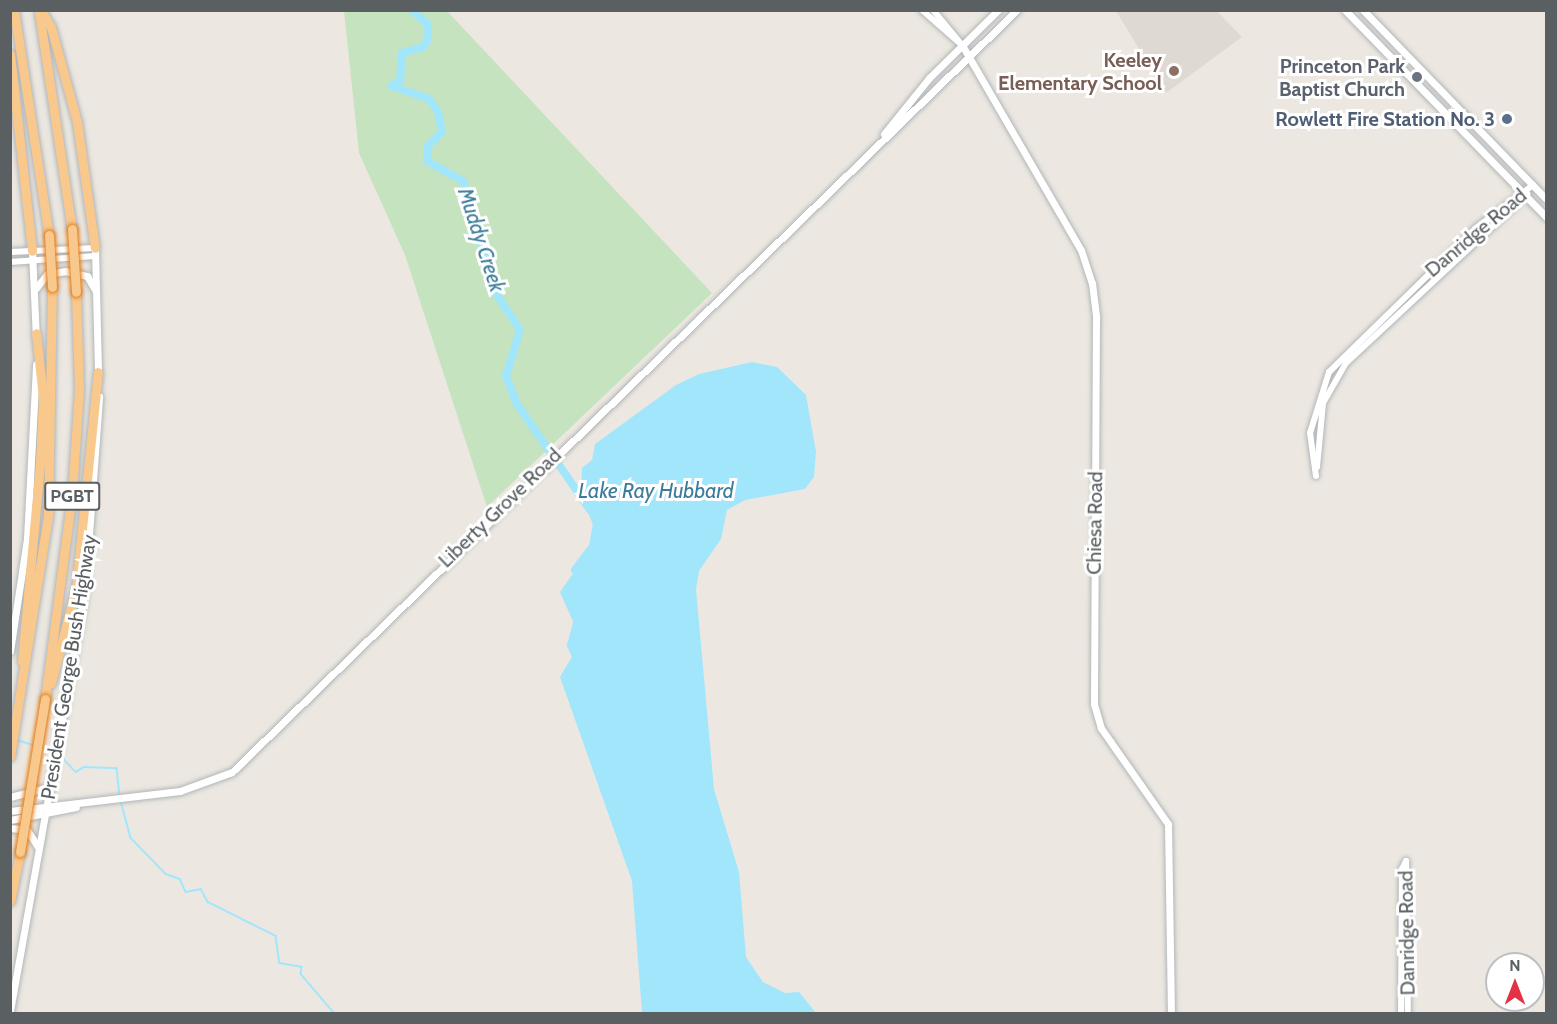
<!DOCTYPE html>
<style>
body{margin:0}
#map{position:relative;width:1557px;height:1024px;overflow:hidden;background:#ece8e1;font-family:Cabin,sans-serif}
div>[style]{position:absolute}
.education>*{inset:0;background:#dfd9d3}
.green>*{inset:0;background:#c5e3be}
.water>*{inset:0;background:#a2e6fc}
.stream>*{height:1.5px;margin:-0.75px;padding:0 0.75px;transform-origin:0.75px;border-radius:0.75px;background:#a2e6fc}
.river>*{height:8px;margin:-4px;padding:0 4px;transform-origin:4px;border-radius:4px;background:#a2e6fc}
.roads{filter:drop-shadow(0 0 2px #b2b6b9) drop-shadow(0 0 2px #b2b6b9)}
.tertiary>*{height:6px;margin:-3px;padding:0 3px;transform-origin:3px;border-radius:3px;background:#fff}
.secondary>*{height:7px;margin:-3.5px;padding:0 3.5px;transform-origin:3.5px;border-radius:3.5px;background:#fff}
.motorway>*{height:9px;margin:-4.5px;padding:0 4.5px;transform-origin:4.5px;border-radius:4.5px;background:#f9c88c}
.bridges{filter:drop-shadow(0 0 2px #e57609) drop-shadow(0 0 2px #e57609)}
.motorway-bridge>*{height:9px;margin:-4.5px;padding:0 4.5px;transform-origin:4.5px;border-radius:4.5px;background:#f9c88c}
.dots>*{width:16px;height:16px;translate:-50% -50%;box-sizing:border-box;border:3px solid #fff;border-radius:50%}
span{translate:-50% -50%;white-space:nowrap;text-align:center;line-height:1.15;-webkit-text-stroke:6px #fff;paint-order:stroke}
.shield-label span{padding:2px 4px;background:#fff;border:2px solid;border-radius:4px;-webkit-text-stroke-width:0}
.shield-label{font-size:18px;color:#5a5f62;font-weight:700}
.education-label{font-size:20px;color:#785e54;font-weight:700}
.right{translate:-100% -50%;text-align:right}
.worship-label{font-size:20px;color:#5b616d;font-weight:700}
.service-label{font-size:20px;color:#4e5e75;font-weight:700}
.street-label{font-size:20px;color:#5a5f62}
.water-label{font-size:21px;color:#3b7c9b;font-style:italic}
.frame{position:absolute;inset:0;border:12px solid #5a5f62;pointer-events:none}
.north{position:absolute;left:1485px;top:952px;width:60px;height:60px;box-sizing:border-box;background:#fff;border:2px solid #bdbfc0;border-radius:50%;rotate:0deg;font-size:16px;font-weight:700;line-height:24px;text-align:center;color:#5a5f62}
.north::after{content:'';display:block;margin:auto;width:21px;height:27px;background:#e23246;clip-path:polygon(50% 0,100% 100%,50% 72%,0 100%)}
</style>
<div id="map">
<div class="education">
<i style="clip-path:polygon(1116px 11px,1217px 11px,1242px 37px,1166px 93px)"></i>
</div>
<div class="green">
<i style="clip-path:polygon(344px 11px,447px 11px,712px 293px,487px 507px,405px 255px,359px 153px)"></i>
</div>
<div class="water">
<i style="clip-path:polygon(752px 362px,777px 367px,806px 395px,816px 452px,814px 477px,805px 489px,745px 500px,727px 510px,721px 539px,699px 571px,696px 589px,714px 789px,739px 872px,746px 957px,763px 982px,785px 993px,799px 992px,816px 1013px,642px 1013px,632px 881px,560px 677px,573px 655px,575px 626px,560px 592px,598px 538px,581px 494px,582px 468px,592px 460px,595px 444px,676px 385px,699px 374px)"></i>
</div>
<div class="stream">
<i style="left:17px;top:740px;width:17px;rotate:17deg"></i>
<i style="left:40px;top:747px;width:14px;rotate:17deg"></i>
<i style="left:60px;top:755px;width:23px;rotate:47deg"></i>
<i style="left:76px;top:772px;width:9px;rotate:-32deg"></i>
<i style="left:84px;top:767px;width:33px;rotate:2deg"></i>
<i style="left:117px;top:768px;width:28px;rotate:84deg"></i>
<i style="left:121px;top:801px;width:38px;rotate:75deg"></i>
<i style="left:131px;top:838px;width:50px;rotate:45.8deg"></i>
<i style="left:166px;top:874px;width:15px;rotate:20deg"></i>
<i style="left:180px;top:879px;width:14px;rotate:65deg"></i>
<i style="left:186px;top:892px;width:15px;rotate:-11deg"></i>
<i style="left:201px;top:889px;width:15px;rotate:62deg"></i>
<i style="left:208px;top:902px;width:76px;rotate:26.6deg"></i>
<i style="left:276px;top:936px;width:27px;rotate:82deg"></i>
<i style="left:280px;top:963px;width:22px;rotate:10deg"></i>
<i style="left:302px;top:967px;width:7px;rotate:98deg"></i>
<i style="left:301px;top:974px;width:52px;rotate:49.6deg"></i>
</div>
<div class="river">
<i style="left:412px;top:10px;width:21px;rotate:43deg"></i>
<i style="left:427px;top:24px;width:15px;rotate:86deg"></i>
<i style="left:428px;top:39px;width:9px;rotate:122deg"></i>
<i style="left:423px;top:47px;width:22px;rotate:164deg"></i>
<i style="left:402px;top:53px;width:27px;rotate:94deg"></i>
<i style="left:400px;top:80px;width:10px;rotate:143deg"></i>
<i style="left:392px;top:86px;width:39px;rotate:19deg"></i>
<i style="left:429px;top:99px;width:16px;rotate:55deg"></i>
<i style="left:438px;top:112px;width:20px;rotate:79deg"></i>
<i style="left:442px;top:132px;width:21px;rotate:135deg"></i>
<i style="left:427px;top:147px;width:14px;rotate:90deg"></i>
<i style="left:427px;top:161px;width:41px;rotate:29.1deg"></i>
<i style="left:463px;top:181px;width:116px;rotate:73.9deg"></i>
<i style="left:495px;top:292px;width:45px;rotate:56.7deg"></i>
<i style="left:520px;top:330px;width:48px;rotate:106.9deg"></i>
<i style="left:506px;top:376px;width:30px;rotate:69deg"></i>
<i style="left:517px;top:404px;width:129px;rotate:55.4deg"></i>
<i style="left:575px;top:570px;width:30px;rotate:-53deg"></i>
<i style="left:593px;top:546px;width:22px;rotate:-80deg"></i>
<i style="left:577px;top:623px;width:23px;rotate:105deg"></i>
<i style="left:571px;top:645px;width:17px;rotate:66deg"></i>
</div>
<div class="roads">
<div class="tertiary">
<i style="left:922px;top:10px;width:53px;rotate:41.2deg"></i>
<i style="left:933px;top:10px;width:45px;rotate:50.4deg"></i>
<i style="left:10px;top:252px;width:85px;rotate:-2.7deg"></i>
<i style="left:10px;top:262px;width:85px;rotate:-4deg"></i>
<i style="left:1317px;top:467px;width:64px;rotate:-84.6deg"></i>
<i style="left:1323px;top:403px;width:46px;rotate:-60.1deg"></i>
<i style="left:1346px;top:363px;width:248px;rotate:-43deg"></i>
<i style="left:1316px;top:476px;width:43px;rotate:-97.9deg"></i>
<i style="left:1310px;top:433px;width:64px;rotate:-72.7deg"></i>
<i style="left:1329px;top:372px;width:204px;rotate:-44.4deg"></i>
<i style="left:1475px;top:229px;width:73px;rotate:-37.2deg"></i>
<i style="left:1406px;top:861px;width:153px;rotate:89.3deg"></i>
<i style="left:1401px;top:1014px;width:145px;rotate:-89.6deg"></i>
<i style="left:1402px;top:869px;width:9px;rotate:-63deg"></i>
</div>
<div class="secondary">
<i style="left:1345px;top:10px;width:289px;rotate:45.8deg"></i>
<i style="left:1363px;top:10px;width:263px;rotate:45.9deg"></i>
<i style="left:962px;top:45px;width:237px;rotate:59.9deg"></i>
<i style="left:1081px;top:250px;width:35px;rotate:72deg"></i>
<i style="left:1092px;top:283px;width:35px;rotate:83deg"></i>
<i style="left:1096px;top:318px;width:386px;rotate:90.3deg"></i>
<i style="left:1094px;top:704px;width:25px;rotate:74deg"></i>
<i style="left:1101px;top:728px;width:117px;rotate:55.1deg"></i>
<i style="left:1168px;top:824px;width:190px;rotate:89.1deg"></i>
<i style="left:884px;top:134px;width:72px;rotate:-51.2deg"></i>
<i style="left:929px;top:78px;width:97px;rotate:-44.6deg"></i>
<i style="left:95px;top:248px;width:126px;rotate:88.6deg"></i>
<i style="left:32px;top:251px;width:87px;rotate:87.4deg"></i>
<i style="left:36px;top:288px;width:18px;rotate:-52deg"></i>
<i style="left:47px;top:274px;width:18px;rotate:-9deg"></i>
<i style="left:65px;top:271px;width:23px;rotate:13deg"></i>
<i style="left:87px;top:276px;width:16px;rotate:60deg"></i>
<i style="left:10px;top:651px;width:114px;rotate:-81.4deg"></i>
<i style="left:27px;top:538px;width:174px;rotate:-87deg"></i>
<i style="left:10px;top:797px;width:40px;rotate:-14.4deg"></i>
<i style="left:10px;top:811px;width:171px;rotate:-6.7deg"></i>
<i style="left:180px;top:791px;width:55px;rotate:-20.1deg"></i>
<i style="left:232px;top:772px;width:1094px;rotate:-44.15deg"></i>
<i style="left:10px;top:820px;width:67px;rotate:-11.1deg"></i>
<i style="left:10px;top:828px;width:17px;rotate:7deg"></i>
<i style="left:27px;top:830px;width:20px;rotate:57deg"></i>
<i style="left:10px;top:1011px;width:429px;rotate:-79.9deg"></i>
<i style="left:85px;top:589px;width:193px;rotate:-85.8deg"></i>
</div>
<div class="motorway">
<i style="left:14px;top:10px;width:228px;rotate:81.2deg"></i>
<i style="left:41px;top:10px;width:20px;rotate:60deg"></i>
<i style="left:51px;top:27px;width:98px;rotate:74.7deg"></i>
<i style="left:77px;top:122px;width:127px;rotate:81.9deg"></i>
<i style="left:39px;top:12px;width:219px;rotate:81.4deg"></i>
<i style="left:10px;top:54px;width:198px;rotate:83.6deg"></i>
<i style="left:22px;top:661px;width:200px;rotate:-84.8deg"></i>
<i style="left:40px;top:462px;width:64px;rotate:-87.3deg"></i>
<i style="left:43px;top:398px;width:65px;rotate:-96.1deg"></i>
<i style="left:51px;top:683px;width:98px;rotate:-75.3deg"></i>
<i style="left:76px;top:588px;width:217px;rotate:-84.2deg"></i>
<i style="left:45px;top:699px;width:208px;rotate:-82.5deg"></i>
<i style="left:72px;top:493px;width:104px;rotate:-86.1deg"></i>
<i style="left:79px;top:389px;width:97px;rotate:-91.8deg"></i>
<i style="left:10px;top:756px;width:244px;rotate:-81deg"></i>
<i style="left:48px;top:515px;width:228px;rotate:-89deg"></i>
<i style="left:10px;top:901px;width:50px;rotate:-78.5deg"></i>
</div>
</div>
<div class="bridges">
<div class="motorway-bridge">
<i style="left:72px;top:229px;width:63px;rotate:86.4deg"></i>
<i style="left:49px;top:235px;width:52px;rotate:86.7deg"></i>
<i style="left:20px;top:852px;width:155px;rotate:-80.7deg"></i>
</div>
</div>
<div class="dots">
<i style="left:1174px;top:71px;background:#8d6e63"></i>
<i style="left:1417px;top:77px;background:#6b7280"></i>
<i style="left:1507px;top:119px;background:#5c6f8a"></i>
</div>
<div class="shield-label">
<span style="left:72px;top:496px">PGBT</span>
</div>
<div class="education-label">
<span class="right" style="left:1162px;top:72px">Keeley<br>Elementary School</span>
</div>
<div class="worship-label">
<span class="right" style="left:1405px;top:78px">Princeton Park<br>Baptist Church</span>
</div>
<div class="service-label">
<span class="right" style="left:1495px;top:119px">Rowlett Fire Station No. 3</span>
</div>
<div class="street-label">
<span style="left:1476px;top:233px;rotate:-40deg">Danridge Road</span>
<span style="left:500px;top:508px;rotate:-44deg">Liberty Grove Road</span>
<span style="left:1095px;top:523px;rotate:-89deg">Chiesa Road</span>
<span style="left:69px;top:667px;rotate:-81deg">President George Bush Highway</span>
<span style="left:1407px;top:933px;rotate:-91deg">Danridge Road</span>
</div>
<div class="water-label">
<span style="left:481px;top:240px;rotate:72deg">Muddy Creek</span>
<span style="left:656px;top:491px">Lake Ray Hubbard</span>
</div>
<div class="frame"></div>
<div class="north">N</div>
</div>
